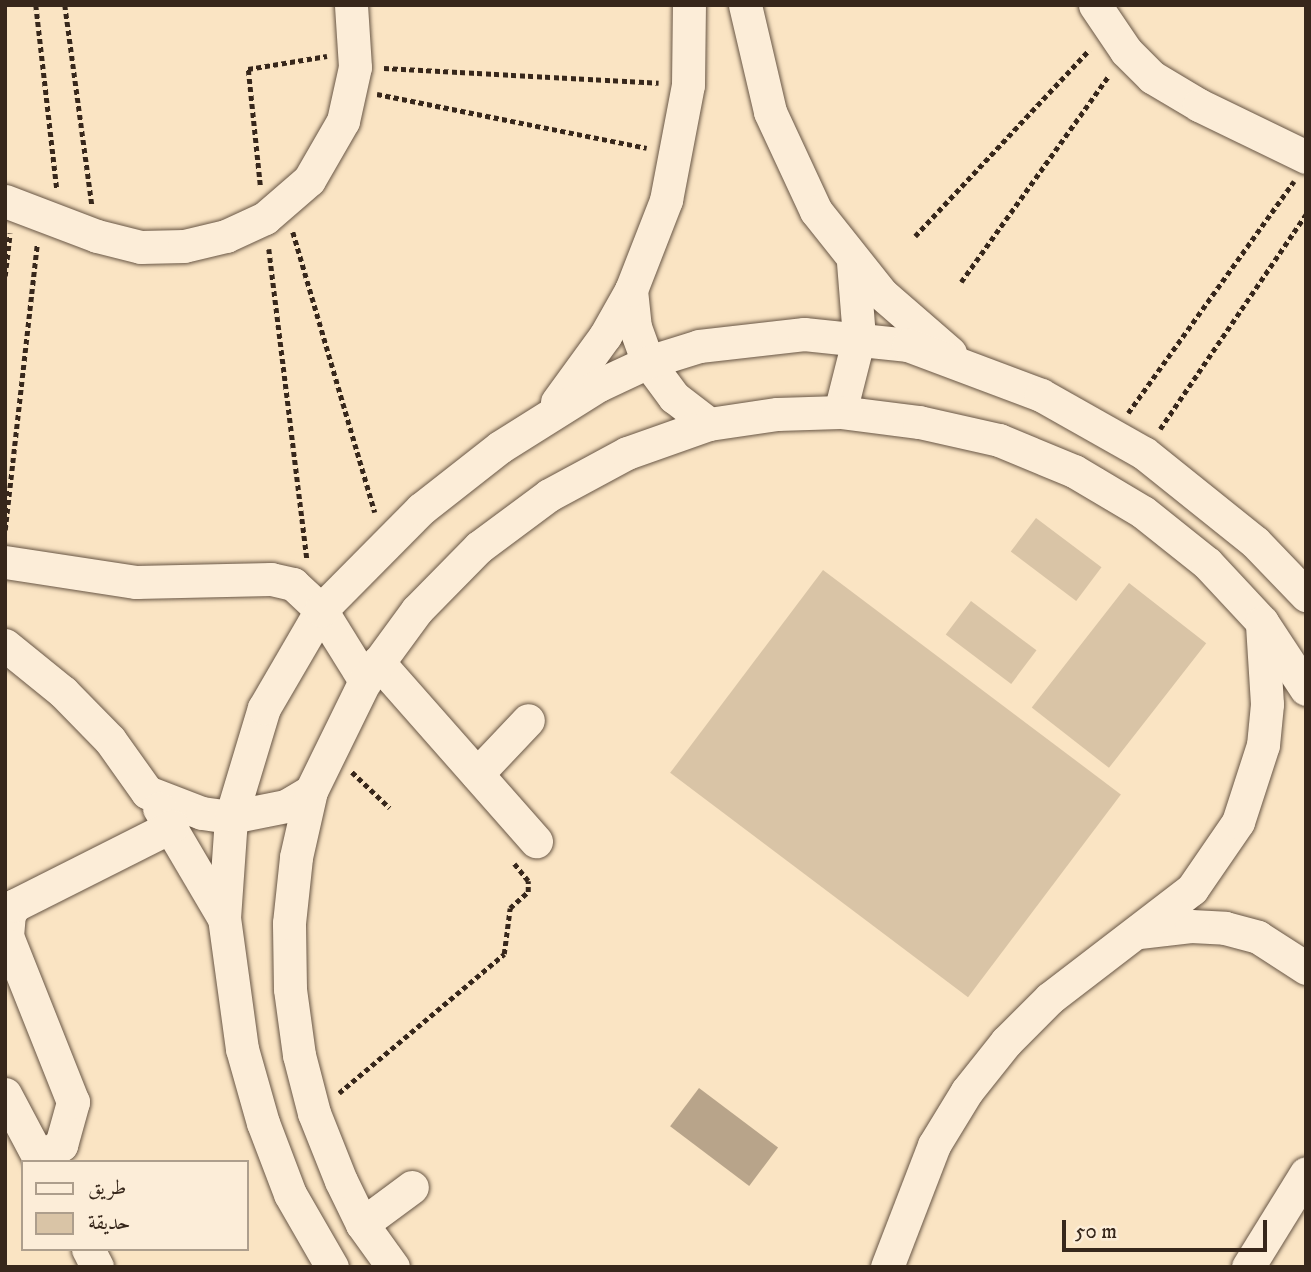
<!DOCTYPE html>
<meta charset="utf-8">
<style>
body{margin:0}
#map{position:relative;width:1311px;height:1272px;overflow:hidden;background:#fae4c3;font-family:"IM FELL DW Pica",Amiri,serif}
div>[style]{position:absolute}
.green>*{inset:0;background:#d9c4a6;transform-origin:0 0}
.water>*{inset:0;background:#b8a48a;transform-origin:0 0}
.path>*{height:4.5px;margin-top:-2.25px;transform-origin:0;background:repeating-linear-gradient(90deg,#37271b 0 5px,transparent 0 8.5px)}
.roads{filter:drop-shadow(0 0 2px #685645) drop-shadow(0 0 2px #685645)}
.minor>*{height:33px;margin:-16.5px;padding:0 16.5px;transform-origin:16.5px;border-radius:16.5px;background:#fcedd8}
span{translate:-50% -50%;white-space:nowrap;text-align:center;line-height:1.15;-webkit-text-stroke:5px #fcedd8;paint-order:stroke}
.frame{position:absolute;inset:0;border:7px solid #37271b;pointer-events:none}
.legend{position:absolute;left:21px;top:1160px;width:228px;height:91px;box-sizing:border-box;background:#fcedd8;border:2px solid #ad9e8c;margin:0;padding:9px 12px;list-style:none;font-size:21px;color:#37271b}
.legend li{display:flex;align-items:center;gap:14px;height:35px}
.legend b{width:35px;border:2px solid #ad9e8c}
.scale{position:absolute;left:1062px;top:1220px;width:205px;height:32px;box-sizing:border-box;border:4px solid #37271b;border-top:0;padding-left:9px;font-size:21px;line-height:24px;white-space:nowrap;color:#37271b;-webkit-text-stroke:5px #fcedd8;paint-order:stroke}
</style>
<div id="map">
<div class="green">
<i style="left:1036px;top:518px;width:82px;height:42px;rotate:37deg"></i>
<i style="left:823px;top:570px;width:373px;height:254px;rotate:37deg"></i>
<i style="left:1129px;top:583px;width:98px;height:158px;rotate:38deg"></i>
<i style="left:971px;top:601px;width:82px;height:42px;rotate:37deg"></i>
</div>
<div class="water">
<i style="left:699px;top:1088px;width:99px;height:48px;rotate:37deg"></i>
</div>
<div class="path">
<i style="left:36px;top:5px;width:184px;rotate:83.5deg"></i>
<i style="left:65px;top:5px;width:201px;rotate:82.3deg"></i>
<i style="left:384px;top:68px;width:275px;rotate:3.1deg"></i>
<i style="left:377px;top:94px;width:275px;rotate:11.3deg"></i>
<i style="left:260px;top:185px;width:117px;rotate:-95.9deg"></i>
<i style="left:248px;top:69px;width:80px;rotate:-9.3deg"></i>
<i style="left:293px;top:232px;width:292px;rotate:73.7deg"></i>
<i style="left:915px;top:236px;width:255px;rotate:-46.9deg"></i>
<i style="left:269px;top:249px;width:313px;rotate:83deg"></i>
<i style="left:5px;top:276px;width:43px;rotate:-83.4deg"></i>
<i style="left:961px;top:282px;width:254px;rotate:-54.4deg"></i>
<i style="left:1128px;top:413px;width:285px;rotate:-54.4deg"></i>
<i style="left:1160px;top:429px;width:260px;rotate:-55.8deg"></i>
<i style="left:5px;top:530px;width:287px;rotate:-83.6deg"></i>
<i style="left:352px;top:772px;width:52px;rotate:43.5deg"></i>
<i style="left:339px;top:1093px;width:216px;rotate:-40.1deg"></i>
<i style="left:504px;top:954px;width:46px;rotate:-82.6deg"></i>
<i style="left:510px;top:908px;width:24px;rotate:-42deg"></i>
<i style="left:528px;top:892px;width:11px;rotate:-90deg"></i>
<i style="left:528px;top:881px;width:22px;rotate:-129deg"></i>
</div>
<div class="roads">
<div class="minor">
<i style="left:745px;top:5px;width:110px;rotate:76.8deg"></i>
<i style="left:770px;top:112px;width:109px;rotate:65.1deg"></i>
<i style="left:816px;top:211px;width:106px;rotate:51.5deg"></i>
<i style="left:882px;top:294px;width:90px;rotate:40.9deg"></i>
<i style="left:1095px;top:5px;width:55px;rotate:56deg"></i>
<i style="left:1126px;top:51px;width:37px;rotate:45deg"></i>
<i style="left:1152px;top:77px;width:55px;rotate:30.8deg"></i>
<i style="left:1199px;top:105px;width:119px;rotate:25.9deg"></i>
<i style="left:5px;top:201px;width:98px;rotate:20.8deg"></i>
<i style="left:97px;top:236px;width:45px;rotate:14deg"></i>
<i style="left:141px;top:247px;width:43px;rotate:-1.3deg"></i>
<i style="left:184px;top:246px;width:43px;rotate:-13.4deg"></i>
<i style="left:226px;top:236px;width:43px;rotate:-24.8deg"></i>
<i style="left:265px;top:218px;width:58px;rotate:-40.8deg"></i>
<i style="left:309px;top:180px;width:68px;rotate:-60deg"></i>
<i style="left:343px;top:121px;width:55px;rotate:-77.5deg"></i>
<i style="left:355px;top:67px;width:62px;rotate:-93.7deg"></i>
<i style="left:631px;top:290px;width:37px;rotate:84deg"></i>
<i style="left:635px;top:327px;width:37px;rotate:70deg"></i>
<i style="left:648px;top:362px;width:44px;rotate:53.4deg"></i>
<i style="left:674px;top:397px;width:44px;rotate:37.6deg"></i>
<i style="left:557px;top:402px;width:82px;rotate:-54deg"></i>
<i style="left:605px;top:336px;width:53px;rotate:-60.5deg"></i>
<i style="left:631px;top:290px;width:97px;rotate:-68.7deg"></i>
<i style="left:666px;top:200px;width:117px;rotate:-79.2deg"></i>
<i style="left:688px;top:85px;width:80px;rotate:-89.3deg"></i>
<i style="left:840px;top:412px;width:77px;rotate:-75.8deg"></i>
<i style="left:859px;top:337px;width:74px;rotate:-94.6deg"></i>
<i style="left:5px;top:562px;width:133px;rotate:8.7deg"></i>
<i style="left:136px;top:582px;width:135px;rotate:-1.3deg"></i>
<i style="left:271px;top:579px;width:23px;rotate:13deg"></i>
<i style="left:293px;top:584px;width:38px;rotate:43deg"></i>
<i style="left:321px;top:610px;width:84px;rotate:58.2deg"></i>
<i style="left:5px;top:645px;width:75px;rotate:39deg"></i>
<i style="left:63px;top:692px;width:67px;rotate:45.6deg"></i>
<i style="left:110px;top:740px;width:64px;rotate:54.6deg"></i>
<i style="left:147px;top:792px;width:59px;rotate:20.9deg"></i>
<i style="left:202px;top:813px;width:29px;rotate:8deg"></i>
<i style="left:231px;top:817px;width:56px;rotate:-11.3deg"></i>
<i style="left:286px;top:806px;width:29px;rotate:-31deg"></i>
<i style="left:378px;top:662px;width:239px;rotate:48.6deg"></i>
<i style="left:477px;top:774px;width:74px;rotate:-46.6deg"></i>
<i style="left:159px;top:808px;width:124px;rotate:59.5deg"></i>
<i style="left:1139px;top:932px;width:52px;rotate:-6.6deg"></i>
<i style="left:1191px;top:926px;width:34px;rotate:3deg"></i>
<i style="left:1225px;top:928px;width:34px;rotate:15deg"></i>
<i style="left:1258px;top:937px;width:57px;rotate:32.9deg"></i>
<i style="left:5px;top:1094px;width:77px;rotate:62.1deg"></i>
<i style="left:39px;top:1158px;width:26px;rotate:-31deg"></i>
<i style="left:61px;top:1145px;width:45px;rotate:-74.4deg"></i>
<i style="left:73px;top:1102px;width:179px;rotate:-111.7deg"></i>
<i style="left:7px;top:936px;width:22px;rotate:-85deg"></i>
<i style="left:9px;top:914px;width:11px;rotate:-56deg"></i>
<i style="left:15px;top:905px;width:176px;rotate:-26.7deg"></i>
<i style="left:362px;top:1224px;width:62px;rotate:-36.5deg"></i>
<i style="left:88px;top:1249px;width:20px;rotate:63deg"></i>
<i style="left:332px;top:1267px;width:84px;rotate:-119.9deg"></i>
<i style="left:290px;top:1194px;width:76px;rotate:-110.8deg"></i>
<i style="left:263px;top:1123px;width:77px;rotate:-105.8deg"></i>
<i style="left:242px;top:1049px;width:132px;rotate:-97.8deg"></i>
<i style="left:224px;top:918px;width:101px;rotate:-86deg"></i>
<i style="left:231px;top:817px;width:114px;rotate:-73.2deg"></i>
<i style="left:264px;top:708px;width:113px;rotate:-59.8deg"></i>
<i style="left:321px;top:610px;width:142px;rotate:-45.3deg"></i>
<i style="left:421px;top:509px;width:100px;rotate:-38.1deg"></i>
<i style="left:500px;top:447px;width:117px;rotate:-32.1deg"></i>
<i style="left:599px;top:385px;width:54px;rotate:-25.1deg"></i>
<i style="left:648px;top:362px;width:53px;rotate:-17.4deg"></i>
<i style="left:699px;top:346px;width:106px;rotate:-6.5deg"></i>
<i style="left:804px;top:334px;width:105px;rotate:6deg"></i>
<i style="left:908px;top:345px;width:142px;rotate:20.6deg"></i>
<i style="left:1041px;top:395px;width:118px;rotate:29.4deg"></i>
<i style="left:1144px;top:453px;width:142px;rotate:38.7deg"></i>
<i style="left:1255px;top:542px;width:74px;rotate:46.1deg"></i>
<i style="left:393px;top:1267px;width:53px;rotate:-125.8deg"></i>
<i style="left:362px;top:1224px;width:48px;rotate:-116deg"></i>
<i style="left:341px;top:1181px;width:73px;rotate:-111.7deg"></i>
<i style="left:314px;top:1113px;width:60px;rotate:-104.5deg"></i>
<i style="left:299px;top:1055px;width:67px;rotate:-97.8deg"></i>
<i style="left:290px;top:989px;width:66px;rotate:-90.9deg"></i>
<i style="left:289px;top:923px;width:66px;rotate:-83.9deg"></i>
<i style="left:296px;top:857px;width:68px;rotate:-77.2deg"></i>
<i style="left:311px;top:791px;width:123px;rotate:-63.9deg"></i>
<i style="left:365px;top:681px;width:88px;rotate:-53.8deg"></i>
<i style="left:417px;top:610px;width:88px;rotate:-45.5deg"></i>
<i style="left:479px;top:547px;width:87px;rotate:-36.6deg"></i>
<i style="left:549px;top:495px;width:89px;rotate:-28.3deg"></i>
<i style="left:627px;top:453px;width:87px;rotate:-19.5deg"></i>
<i style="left:709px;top:424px;width:69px;rotate:-8.4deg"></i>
<i style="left:777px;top:414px;width:63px;rotate:-1.8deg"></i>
<i style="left:840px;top:412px;width:80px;rotate:7.2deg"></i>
<i style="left:919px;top:422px;width:82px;rotate:12.7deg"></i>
<i style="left:999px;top:440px;width:81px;rotate:22.5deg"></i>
<i style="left:1074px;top:471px;width:80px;rotate:30.7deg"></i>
<i style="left:1143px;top:512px;width:82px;rotate:38.6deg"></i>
<i style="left:1207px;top:563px;width:81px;rotate:47deg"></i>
<i style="left:1262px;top:622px;width:80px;rotate:56.7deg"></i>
<i style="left:887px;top:1267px;width:131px;rotate:-68.9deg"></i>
<i style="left:934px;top:1145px;width:63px;rotate:-58.6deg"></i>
<i style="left:967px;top:1091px;width:63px;rotate:-51.5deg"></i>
<i style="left:1006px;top:1042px;width:62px;rotate:-45deg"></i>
<i style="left:1050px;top:998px;width:179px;rotate:-37.5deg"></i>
<i style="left:1192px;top:889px;width:81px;rotate:-55.5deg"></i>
<i style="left:1238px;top:822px;width:81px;rotate:-72deg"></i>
<i style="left:1263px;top:745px;width:41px;rotate:-84.4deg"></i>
<i style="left:1267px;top:704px;width:80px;rotate:-93.6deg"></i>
<i style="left:1248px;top:1267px;width:110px;rotate:-58.3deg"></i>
</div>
</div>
<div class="frame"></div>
<ul class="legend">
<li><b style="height:9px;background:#fcedd8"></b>طريق</li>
<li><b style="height:19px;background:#d9c4a6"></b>حديقة</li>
</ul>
<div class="scale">50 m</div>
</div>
